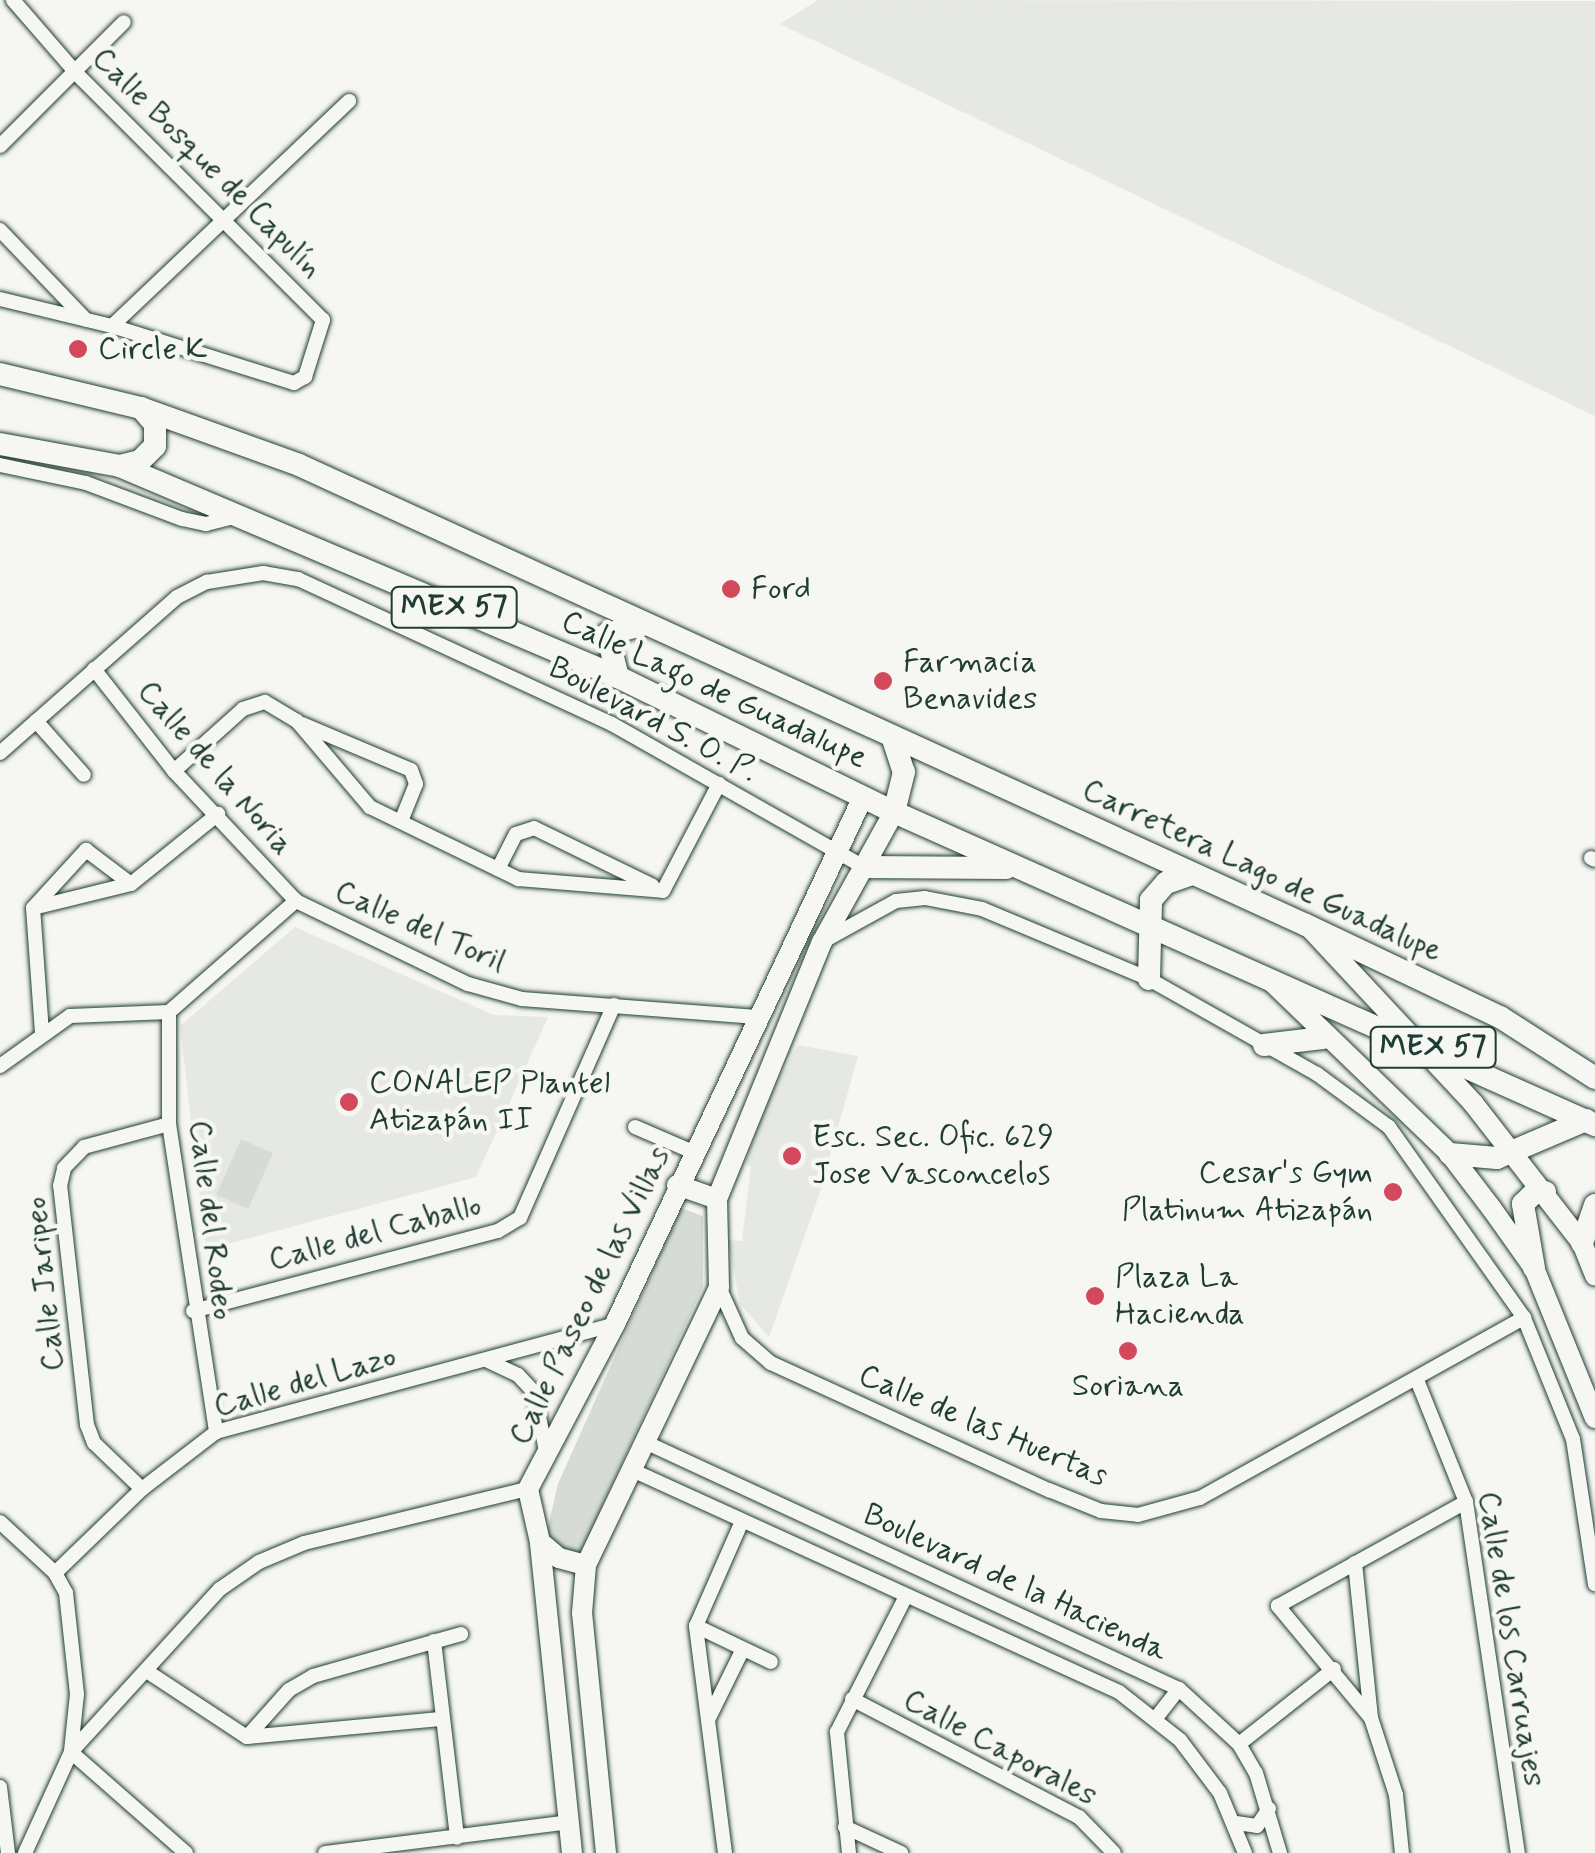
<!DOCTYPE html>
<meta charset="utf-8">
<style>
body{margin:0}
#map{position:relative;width:1595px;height:1853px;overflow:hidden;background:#f6f6f2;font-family:Mynerve,sans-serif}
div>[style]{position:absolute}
.built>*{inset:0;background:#e6e8e4}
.green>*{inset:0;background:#d6dbd6;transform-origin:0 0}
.roads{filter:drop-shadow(0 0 2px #1f3d34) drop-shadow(0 0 2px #1f3d34)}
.street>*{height:14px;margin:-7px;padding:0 7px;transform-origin:7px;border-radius:7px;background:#f6f6f2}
.secondary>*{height:20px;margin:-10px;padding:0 10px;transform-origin:10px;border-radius:10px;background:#f6f6f2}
.primary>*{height:22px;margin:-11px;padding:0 11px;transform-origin:11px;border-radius:11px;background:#f6f6f2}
.dots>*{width:28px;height:28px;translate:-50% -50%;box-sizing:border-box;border:5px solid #f6f6f2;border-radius:50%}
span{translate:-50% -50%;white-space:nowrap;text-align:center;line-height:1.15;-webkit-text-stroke:9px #f6f6f2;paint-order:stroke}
.shield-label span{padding:2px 8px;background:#f6f6f2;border:2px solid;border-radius:8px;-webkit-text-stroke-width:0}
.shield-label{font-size:30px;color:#1f3d34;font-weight:700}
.street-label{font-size:32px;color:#1f3d34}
.poi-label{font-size:32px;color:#1f3d34}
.left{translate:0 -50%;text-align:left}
.right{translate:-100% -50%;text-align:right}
</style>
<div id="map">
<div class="built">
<i style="clip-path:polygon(818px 0,1595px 1px,1595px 416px,780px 24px)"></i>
<i style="clip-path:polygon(295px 927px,494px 1015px,548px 1017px,476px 1177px,206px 1250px,180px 1026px)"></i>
<i style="clip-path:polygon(798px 1045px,858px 1056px,819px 1195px,769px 1337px,740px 1304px,728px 1240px,742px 1241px,751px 1167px,746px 1163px,765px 1104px)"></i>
</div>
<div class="green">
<i style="left:241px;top:1139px;width:35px;height:61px;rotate:24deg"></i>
<i style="clip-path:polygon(681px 1208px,703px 1216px,703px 1287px,579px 1556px,552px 1546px,547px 1531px,558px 1484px)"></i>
</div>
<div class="roads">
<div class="street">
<i style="left:0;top:146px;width:175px;rotate:-45deg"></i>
<i style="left:0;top:230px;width:124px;rotate:46.3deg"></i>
<i style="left:0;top:299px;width:115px;rotate:13.6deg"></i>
<i style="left:112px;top:326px;width:191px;rotate:17.4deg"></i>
<i style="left:294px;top:383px;width:13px;rotate:-29deg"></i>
<i style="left:305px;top:377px;width:60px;rotate:-72.5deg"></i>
<i style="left:323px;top:320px;width:348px;rotate:-135deg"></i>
<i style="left:77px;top:74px;width:98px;rotate:-130.9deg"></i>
<i style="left:112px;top:326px;width:327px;rotate:-43.5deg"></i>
<i style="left:0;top:465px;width:88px;rotate:11.8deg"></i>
<i style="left:86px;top:483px;width:103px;rotate:20.6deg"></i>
<i style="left:182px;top:519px;width:25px;rotate:12deg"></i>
<i style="left:206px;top:524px;width:34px;rotate:-14deg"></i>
<i style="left:94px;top:669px;width:130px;rotate:51.9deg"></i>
<i style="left:174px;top:771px;width:178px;rotate:46.8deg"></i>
<i style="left:296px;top:901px;width:191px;rotate:25.8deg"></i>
<i style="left:468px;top:984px;width:56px;rotate:15.5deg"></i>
<i style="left:522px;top:999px;width:235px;rotate:4.4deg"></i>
<i style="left:36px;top:721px;width:72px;rotate:48.4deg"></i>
<i style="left:302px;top:724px;width:118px;rotate:22.9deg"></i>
<i style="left:411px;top:770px;width:15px;rotate:70deg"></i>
<i style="left:416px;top:784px;width:40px;rotate:112deg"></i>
<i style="left:0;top:753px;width:236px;rotate:-41.4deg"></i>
<i style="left:177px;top:597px;width:34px;rotate:-27deg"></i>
<i style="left:207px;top:582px;width:57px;rotate:-9.1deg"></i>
<i style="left:263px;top:573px;width:36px;rotate:10deg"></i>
<i style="left:298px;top:579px;width:346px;rotate:24.8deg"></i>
<i style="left:612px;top:724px;width:290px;rotate:29.6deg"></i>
<i style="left:174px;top:771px;width:93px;rotate:-41.9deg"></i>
<i style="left:243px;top:709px;width:23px;rotate:-18deg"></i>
<i style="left:265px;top:702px;width:37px;rotate:31deg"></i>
<i style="left:297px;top:721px;width:113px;rotate:49.7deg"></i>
<i style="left:370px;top:807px;width:165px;rotate:25.9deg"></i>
<i style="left:518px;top:879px;width:145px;rotate:4.7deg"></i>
<i style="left:1591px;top:858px;width:4px;rotate:27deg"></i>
<i style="left:498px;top:869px;width:39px;rotate:-63deg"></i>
<i style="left:516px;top:834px;width:19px;rotate:-18deg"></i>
<i style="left:534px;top:828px;width:132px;rotate:26deg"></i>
<i style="left:663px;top:891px;width:121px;rotate:-62.4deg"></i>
<i style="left:33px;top:908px;width:101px;rotate:-13.8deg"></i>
<i style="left:131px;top:884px;width:112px;rotate:-38.8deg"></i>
<i style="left:827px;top:939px;width:79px;rotate:-28.8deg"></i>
<i style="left:896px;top:901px;width:29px;rotate:-6deg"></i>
<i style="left:925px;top:898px;width:58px;rotate:10.9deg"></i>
<i style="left:982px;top:909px;width:181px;rotate:22.7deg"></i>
<i style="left:1149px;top:979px;width:193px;rotate:29.5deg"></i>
<i style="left:1317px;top:1074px;width:89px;rotate:36.4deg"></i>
<i style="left:1389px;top:1127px;width:234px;rotate:54.7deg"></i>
<i style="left:1524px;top:1318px;width:131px;rotate:68deg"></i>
<i style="left:1573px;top:1439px;width:147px;rotate:81.4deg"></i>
<i style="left:169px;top:1012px;width:112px;rotate:90deg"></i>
<i style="left:169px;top:1124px;width:312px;rotate:81.3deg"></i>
<i style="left:42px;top:1033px;width:125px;rotate:-94.1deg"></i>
<i style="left:33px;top:908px;width:79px;rotate:-47.6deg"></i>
<i style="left:86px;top:850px;width:56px;rotate:37.1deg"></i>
<i style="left:0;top:1066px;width:86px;rotate:-35.5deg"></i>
<i style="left:70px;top:1016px;width:99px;rotate:-2.3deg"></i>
<i style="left:169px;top:1012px;width:169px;rotate:-41.2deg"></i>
<i style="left:635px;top:1127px;width:63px;rotate:23.3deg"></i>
<i style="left:719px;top:1287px;width:56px;rotate:65.7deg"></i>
<i style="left:742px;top:1338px;width:38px;rotate:41deg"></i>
<i style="left:771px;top:1363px;width:306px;rotate:24.6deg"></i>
<i style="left:1049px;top:1490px;width:56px;rotate:22deg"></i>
<i style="left:1101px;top:1511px;width:37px;rotate:6deg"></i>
<i style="left:1138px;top:1515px;width:64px;rotate:-15.3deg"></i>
<i style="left:1200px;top:1498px;width:371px;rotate:-29.1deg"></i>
<i style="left:193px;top:1311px;width:315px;rotate:-14.7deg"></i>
<i style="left:498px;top:1231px;width:26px;rotate:-31deg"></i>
<i style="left:520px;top:1218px;width:233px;rotate:-66.2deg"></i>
<i style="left:486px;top:1360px;width:35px;rotate:25deg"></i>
<i style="left:518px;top:1375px;width:23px;rotate:47deg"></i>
<i style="left:534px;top:1392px;width:60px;rotate:78.5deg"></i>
<i style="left:1417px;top:1380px;width:131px;rotate:68.1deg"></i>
<i style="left:1466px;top:1502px;width:355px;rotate:81.6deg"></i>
<i style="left:647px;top:1443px;width:586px;rotate:24.82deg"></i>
<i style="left:1179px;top:1689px;width:81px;rotate:42.5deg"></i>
<i style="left:1239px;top:1744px;width:34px;rotate:60deg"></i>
<i style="left:1256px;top:1773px;width:84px;rotate:73.3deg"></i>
<i style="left:632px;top:1470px;width:535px;rotate:24.51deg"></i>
<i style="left:1119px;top:1692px;width:78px;rotate:38.2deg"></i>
<i style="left:1180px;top:1740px;width:66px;rotate:53deg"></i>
<i style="left:1220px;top:1793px;width:65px;rotate:67.4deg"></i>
<i style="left:142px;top:1489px;width:66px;rotate:-136.2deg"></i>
<i style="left:94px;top:1443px;width:19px;rotate:-111deg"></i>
<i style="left:87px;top:1425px;width:241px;rotate:-96.4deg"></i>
<i style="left:60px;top:1186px;width:18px;rotate:-77deg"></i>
<i style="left:64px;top:1168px;width:29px;rotate:-46deg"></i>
<i style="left:84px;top:1147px;width:88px;rotate:-15.1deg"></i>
<i style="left:0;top:1522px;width:75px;rotate:42.8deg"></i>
<i style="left:55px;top:1573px;width:23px;rotate:61deg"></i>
<i style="left:66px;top:1593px;width:102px;rotate:83.8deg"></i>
<i style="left:77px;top:1694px;width:57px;rotate:96deg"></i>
<i style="left:1355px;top:1563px;width:156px;rotate:84.1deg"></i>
<i style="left:1371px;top:1718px;width:81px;rotate:72deg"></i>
<i style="left:1396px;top:1795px;width:58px;rotate:84.1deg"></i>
<i style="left:55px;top:1573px;width:121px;rotate:-44deg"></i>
<i style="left:142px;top:1489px;width:93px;rotate:-37.6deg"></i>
<i style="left:216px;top:1432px;width:413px;rotate:-15.1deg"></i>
<i style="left:696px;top:1626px;width:83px;rotate:25.6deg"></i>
<i style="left:434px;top:1641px;width:198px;rotate:83.3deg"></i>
<i style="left:148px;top:1672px;width:118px;rotate:33.3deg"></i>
<i style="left:247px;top:1737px;width:194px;rotate:-5.3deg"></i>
<i style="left:852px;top:1699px;width:256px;rotate:27.5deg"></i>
<i style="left:1079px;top:1817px;width:50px;rotate:45.8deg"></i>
<i style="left:1156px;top:1718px;width:37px;rotate:-52deg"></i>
<i style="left:1371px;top:1718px;width:146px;rotate:-129.7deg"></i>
<i style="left:1278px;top:1606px;width:215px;rotate:-29deg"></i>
<i style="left:708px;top:1720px;width:79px;rotate:-63.8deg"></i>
<i style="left:247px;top:1737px;width:63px;rotate:-48.2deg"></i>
<i style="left:289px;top:1690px;width:28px;rotate:-30deg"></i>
<i style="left:313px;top:1676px;width:154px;rotate:-15.8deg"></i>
<i style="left:1239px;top:1744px;width:121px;rotate:-38.3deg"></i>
<i style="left:71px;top:1752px;width:153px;rotate:41.3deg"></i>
<i style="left:0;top:1787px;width:66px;rotate:83.1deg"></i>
<i style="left:1236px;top:1823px;width:21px;rotate:8deg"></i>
<i style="left:1257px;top:1826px;width:21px;rotate:-55deg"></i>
<i style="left:845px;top:1827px;width:62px;rotate:24.9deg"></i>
<i style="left:25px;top:1853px;width:111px;rotate:-65.5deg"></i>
<i style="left:71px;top:1752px;width:221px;rotate:-47.6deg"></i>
<i style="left:220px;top:1589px;width:47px;rotate:-34.7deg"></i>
<i style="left:259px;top:1562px;width:49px;rotate:-22.9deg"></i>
<i style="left:304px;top:1543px;width:230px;rotate:-13.6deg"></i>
<i style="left:325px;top:1853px;width:246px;rotate:-7.2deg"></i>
<i style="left:725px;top:1853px;width:229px;rotate:-97.3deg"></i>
<i style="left:696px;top:1626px;width:115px;rotate:-66.3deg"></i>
<i style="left:849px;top:1853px;width:122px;rotate:-95.7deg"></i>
<i style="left:837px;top:1732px;width:153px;rotate:-63.1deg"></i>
</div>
<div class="secondary">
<i style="left:1309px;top:927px;width:241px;rotate:47deg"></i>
<i style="left:1473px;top:1103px;width:177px;rotate:52.1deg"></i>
<i style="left:1582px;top:1243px;width:35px;rotate:68deg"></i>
<i style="left:1271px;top:981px;width:249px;rotate:44deg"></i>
<i style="left:1450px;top:1154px;width:69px;rotate:52.6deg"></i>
<i style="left:1492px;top:1209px;width:72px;rotate:54.6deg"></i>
<i style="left:1534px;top:1268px;width:162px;rotate:67.9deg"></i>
<i style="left:677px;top:1185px;width:42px;rotate:19.3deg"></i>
<i style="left:540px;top:1542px;width:25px;rotate:40deg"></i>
<i style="left:559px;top:1558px;width:28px;rotate:15deg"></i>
<i style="left:572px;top:1853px;width:313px;rotate:-95.9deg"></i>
<i style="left:540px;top:1542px;width:54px;rotate:-102.8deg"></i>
<i style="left:528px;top:1489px;width:187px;rotate:-62.2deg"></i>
<i style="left:615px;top:1324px;width:582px;rotate:-64.8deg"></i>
<i style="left:606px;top:1853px;width:241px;rotate:-95.7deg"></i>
<i style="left:582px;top:1613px;width:48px;rotate:-85.2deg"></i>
<i style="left:586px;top:1565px;width:308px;rotate:-64.4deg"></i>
<i style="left:719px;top:1287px;width:88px;rotate:-91.3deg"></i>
<i style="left:717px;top:1199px;width:278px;rotate:-67.8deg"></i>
<i style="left:822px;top:942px;width:149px;rotate:-61deg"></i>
</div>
<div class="primary">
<i style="left:0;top:374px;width:145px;rotate:13.6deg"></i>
<i style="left:141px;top:408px;width:168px;rotate:19.8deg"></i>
<i style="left:299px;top:465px;width:1107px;rotate:24.55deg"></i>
<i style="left:1306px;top:925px;width:215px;rotate:25.4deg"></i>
<i style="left:1500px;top:1017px;width:113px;rotate:32.7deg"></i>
<i style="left:0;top:444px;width:122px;rotate:10.4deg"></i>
<i style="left:120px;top:466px;width:541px;rotate:22.96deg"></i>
<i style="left:618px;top:677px;width:307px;rotate:26.1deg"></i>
<i style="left:894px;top:812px;width:768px;rotate:24.06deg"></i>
<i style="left:120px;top:466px;width:21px;rotate:-14deg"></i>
<i style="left:140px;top:461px;width:21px;rotate:-45deg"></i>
<i style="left:155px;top:446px;width:22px;rotate:-90deg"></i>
<i style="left:155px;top:424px;width:21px;rotate:-131deg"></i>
<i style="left:618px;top:677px;width:44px;rotate:-104.3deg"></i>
<i style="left:607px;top:634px;width:40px;rotate:-14.4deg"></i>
<i style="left:893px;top:739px;width:35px;rotate:72deg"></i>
<i style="left:904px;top:772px;width:41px;rotate:104deg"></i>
<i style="left:864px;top:867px;width:142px;rotate:0.4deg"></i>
<i style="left:1149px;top:979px;width:79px;rotate:-88.5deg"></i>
<i style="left:1151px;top:900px;width:23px;rotate:-49deg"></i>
<i style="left:1166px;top:883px;width:28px;rotate:-19deg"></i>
<i style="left:1264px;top:1045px;width:59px;rotate:-6.8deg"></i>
<i style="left:1450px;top:1154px;width:47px;rotate:4.9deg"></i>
<i style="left:1497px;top:1158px;width:97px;rotate:-23.1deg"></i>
<i style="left:1582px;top:1243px;width:40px;rotate:-71.1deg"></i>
<i style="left:1534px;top:1268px;width:65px;rotate:-99.8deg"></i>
<i style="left:1523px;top:1204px;width:16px;rotate:-45deg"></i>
<i style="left:1534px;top:1193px;width:11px;rotate:-5deg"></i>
</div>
</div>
<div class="dots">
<i style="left:78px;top:349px;background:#d1495b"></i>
<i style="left:731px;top:589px;background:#d1495b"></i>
<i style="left:883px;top:681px;background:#d1495b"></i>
<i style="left:349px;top:1102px;background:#d1495b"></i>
<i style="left:792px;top:1156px;background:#d1495b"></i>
<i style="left:1393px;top:1192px;background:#d1495b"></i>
<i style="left:1095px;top:1296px;background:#d1495b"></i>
<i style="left:1128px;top:1351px;background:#d1495b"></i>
</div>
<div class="shield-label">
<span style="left:454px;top:607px">MEX 57</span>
<span style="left:1433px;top:1047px">MEX 57</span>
</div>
<div class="street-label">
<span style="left:207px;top:163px;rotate:45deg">Calle Bosque de Capulín</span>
<span style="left:714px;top:690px;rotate:25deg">Calle Lago de Guadalupe</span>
<span style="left:653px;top:720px;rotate:28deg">Boulevard S. O. P.</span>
<span style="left:215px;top:768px;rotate:49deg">Calle de la Noria</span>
<span style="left:1262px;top:871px;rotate:25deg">Carretera Lago de Guadalupe</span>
<span style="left:420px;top:927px;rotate:24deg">Calle del Toril</span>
<span style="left:211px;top:1220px;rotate:83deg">Calle del Rodeo</span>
<span style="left:375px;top:1233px;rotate:-15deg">Calle del Caballo</span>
<span style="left:45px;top:1284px;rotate:-96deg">Calle Jaripeo</span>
<span style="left:590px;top:1296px;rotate:-64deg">Calle Paseo de las Villas</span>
<span style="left:305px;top:1382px;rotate:-16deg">Calle del Lazo</span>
<span style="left:983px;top:1426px;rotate:23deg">Calle de las Huertas</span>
<span style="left:1015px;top:1583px;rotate:25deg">Boulevard de la Hacienda</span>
<span style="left:1511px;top:1639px;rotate:81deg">Calle de los Carruajes</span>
<span style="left:1000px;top:1748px;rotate:28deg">Calle Caporales</span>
</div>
<div class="poi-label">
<span class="left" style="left:98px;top:349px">Circle K</span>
<span class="left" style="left:751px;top:589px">Ford</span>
<span class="left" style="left:903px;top:681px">Farmacia<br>Benavides</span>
<span class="left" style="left:369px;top:1102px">CONALEP Plantel<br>Atizapán II</span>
<span class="left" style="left:812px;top:1156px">Esc. Sec. Ofic. 629<br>Jose Vasconcelos</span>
<span class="right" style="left:1373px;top:1192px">Cesar's Gym<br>Platinum Atizapán</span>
<span class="left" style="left:1115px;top:1296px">Plaza La<br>Hacienda</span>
<span style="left:1128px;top:1386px">Soriana</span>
</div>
</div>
